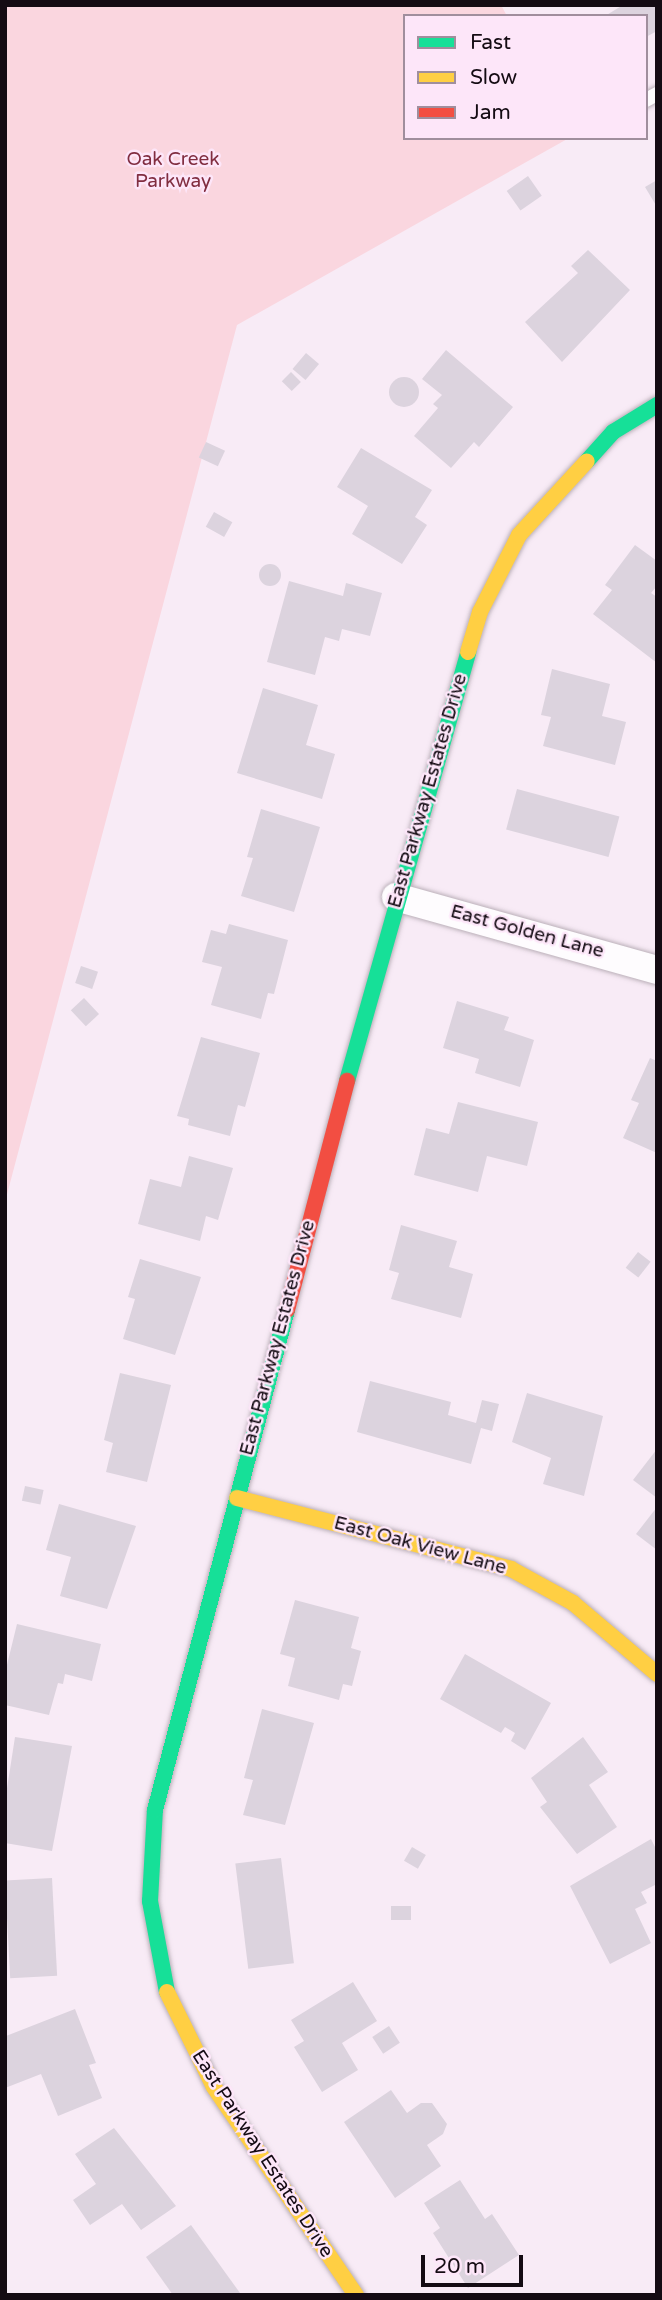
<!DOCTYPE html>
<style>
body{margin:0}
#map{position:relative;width:662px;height:2300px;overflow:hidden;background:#f8ebf6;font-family:"Varela Round",sans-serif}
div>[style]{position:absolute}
.green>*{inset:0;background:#fad6df}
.building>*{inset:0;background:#dcd3de;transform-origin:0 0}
.round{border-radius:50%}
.roads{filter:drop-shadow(0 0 2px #bbb0b9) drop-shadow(0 0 2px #bbb0b9)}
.lane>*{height:14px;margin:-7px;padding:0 7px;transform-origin:7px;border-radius:7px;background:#fefcfe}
.street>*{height:28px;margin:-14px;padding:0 14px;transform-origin:14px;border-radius:14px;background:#fefcfe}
.fast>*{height:16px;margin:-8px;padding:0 8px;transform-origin:8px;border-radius:8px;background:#16e098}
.slow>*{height:16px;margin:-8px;padding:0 8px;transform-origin:8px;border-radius:8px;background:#ffcf43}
.jam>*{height:16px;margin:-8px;padding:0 8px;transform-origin:8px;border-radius:8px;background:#f24e42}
span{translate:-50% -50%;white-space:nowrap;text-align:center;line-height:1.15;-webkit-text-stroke:5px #fde6f9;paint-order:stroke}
.park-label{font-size:19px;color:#812d40}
.street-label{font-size:19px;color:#140b13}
.frame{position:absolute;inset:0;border:7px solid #140b13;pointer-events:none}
.legend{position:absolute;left:403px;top:14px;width:245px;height:126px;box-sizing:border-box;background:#fde6f9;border:2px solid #a08e9d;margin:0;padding:9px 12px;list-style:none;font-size:21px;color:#140b13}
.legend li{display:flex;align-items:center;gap:14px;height:35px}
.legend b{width:35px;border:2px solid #a08e9d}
.scale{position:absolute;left:421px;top:2255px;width:102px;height:32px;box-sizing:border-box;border:4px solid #140b13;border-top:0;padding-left:9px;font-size:21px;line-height:24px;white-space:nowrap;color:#140b13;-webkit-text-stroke:5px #fde6f9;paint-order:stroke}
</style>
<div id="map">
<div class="green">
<i style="clip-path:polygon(5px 5px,501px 5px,507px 16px,405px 16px,405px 138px,569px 138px,237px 325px,5px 1202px)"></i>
</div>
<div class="building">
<i style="clip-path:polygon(623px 5px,657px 5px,657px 31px,646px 37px,646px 16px,605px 16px)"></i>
<i style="left:528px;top:176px;width:24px;height:26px;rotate:55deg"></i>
<i style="clip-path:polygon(657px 180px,657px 207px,645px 187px)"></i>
<i style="clip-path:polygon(588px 250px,630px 290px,562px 362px,525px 322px,578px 273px,571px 266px)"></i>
<i style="clip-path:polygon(446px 350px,513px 407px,479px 447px,474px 442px,451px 468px,414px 436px,438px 408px,433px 404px,442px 395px,422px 379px)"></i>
<i style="left:306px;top:353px;width:17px;height:21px;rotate:40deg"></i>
<i style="left:291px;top:372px;width:14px;height:13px;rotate:45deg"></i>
<i class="round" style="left:389px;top:377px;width:30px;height:30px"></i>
<i style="left:206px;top:442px;width:21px;height:17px;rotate:25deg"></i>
<i style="clip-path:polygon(361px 448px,432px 490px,415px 517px,427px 525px,402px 564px,352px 534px,368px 506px,337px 487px)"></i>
<i style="left:214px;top:512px;width:21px;height:17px;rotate:29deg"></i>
<i style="clip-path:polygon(635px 545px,657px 561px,657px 586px,651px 593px,657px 597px,657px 663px,593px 614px,612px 590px,605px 585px)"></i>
<i class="round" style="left:259px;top:564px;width:22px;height:22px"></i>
<i style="clip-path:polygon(289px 581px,343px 596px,346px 583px,382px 593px,370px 636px,342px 629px,339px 641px,325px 637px,315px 675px,267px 662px)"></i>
<i style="clip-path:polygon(552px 669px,610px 684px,602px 716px,626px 722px,615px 765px,543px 746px,551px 717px,541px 715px)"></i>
<i style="clip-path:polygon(263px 688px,318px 705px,306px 745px,335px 754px,322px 799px,237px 773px)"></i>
<i style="left:517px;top:789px;width:106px;height:42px;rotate:15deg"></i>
<i style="clip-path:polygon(261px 809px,320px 827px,294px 912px,241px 896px,253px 858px,247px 857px)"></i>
<i style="clip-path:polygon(229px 924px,288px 940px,274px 994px,268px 993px,261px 1019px,211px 1005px,222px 967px,202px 962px,211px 930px,226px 934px)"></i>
<i style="left:81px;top:966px;width:18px;height:18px;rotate:19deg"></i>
<i style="left:84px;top:998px;width:22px;height:18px;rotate:47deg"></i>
<i style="clip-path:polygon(457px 1001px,509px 1017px,504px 1030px,534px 1040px,520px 1087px,475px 1073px,479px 1059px,443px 1048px)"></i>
<i style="clip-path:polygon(201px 1037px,260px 1053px,245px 1107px,238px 1105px,230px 1136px,188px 1125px,189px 1119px,177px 1116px)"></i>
<i style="clip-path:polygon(650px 1058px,657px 1061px,657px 1153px,623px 1138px,639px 1103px,631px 1100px)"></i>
<i style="clip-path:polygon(458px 1102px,538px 1122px,527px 1166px,487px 1156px,478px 1192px,414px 1175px,426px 1128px,449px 1134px)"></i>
<i style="clip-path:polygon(189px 1156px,233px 1168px,218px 1220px,206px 1216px,200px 1241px,138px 1224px,150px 1179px,181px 1187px)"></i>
<i style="clip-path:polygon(401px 1225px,457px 1241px,449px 1267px,473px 1274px,461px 1318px,391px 1299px,399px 1273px,389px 1270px)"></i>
<i style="left:638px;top:1252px;width:16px;height:20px;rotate:38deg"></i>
<i style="clip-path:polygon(140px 1259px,201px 1277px,175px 1355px,123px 1339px,135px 1299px,128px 1297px)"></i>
<i style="clip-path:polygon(120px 1373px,171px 1385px,147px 1482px,106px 1472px,113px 1443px,104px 1440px)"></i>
<i style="clip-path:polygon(370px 1381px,451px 1402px,448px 1415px,476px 1423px,482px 1400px,499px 1404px,492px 1431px,481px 1428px,471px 1464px,357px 1432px)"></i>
<i style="clip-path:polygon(527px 1393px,603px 1416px,584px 1496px,543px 1484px,551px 1458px,512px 1442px)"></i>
<i style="clip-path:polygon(657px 1449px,657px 1498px,633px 1480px)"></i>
<i style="left:25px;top:1486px;width:19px;height:15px;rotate:12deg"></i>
<i style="clip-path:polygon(59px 1504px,136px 1526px,107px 1609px,60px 1596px,71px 1557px,46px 1550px)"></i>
<i style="clip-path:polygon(657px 1507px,657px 1550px,636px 1534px)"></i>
<i style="clip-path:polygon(295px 1600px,359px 1617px,351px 1648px,361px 1651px,352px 1686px,343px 1684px,339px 1700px,288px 1686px,295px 1658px,280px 1654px)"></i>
<i style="clip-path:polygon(17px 1624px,101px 1644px,92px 1681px,65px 1674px,63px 1684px,58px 1683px,49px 1715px,5px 1705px,5px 1673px)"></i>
<i style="clip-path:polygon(465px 1654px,551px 1703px,525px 1750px,511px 1741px,515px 1733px,505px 1727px,501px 1733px,440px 1699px)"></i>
<i style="clip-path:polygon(262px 1709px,314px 1723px,285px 1825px,243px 1815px,253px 1780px,244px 1778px)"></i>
<i style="clip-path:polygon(15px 1737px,72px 1746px,52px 1851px,5px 1843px,5px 1801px)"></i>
<i style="clip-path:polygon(583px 1737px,608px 1772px,589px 1785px,617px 1827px,577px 1854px,540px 1807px,547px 1802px,531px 1778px)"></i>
<i style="clip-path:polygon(651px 1839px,657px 1851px,657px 1884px,641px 1892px,647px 1903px,635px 1909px,651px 1943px,610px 1964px,570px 1886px)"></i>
<i style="left:412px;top:1847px;width:16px;height:16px;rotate:30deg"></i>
<i style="left:281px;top:1858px;width:106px;height:46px;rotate:83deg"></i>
<i style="left:52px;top:1878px;width:98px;height:47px;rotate:87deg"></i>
<i style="left:391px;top:1906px;width:20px;height:14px"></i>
<i style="clip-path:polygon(353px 1982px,377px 2021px,342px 2043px,358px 2070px,322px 2092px,294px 2047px,304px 2041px,291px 2020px)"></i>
<i style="clip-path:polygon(75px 2009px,96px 2063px,89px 2065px,102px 2098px,58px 2116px,41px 2074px,5px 2088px,6px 2036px)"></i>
<i style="left:389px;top:2026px;width:20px;height:20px;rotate:57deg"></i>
<i style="clip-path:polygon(391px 2090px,407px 2113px,421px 2103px,432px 2103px,447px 2124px,443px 2134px,427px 2145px,441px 2166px,395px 2198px,344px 2122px)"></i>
<i style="clip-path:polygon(114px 2128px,176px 2206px,141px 2230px,122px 2204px,90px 2225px,73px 2200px,96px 2184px,75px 2154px)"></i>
<i style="clip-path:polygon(460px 2180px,485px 2219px,492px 2214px,519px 2255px,468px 2288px,433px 2233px,440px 2228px,424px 2203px)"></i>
<i style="clip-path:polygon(191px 2225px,240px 2293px,239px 2295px,173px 2295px,146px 2257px)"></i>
</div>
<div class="roads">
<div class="lane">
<i style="left:646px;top:100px;width:13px;rotate:-29deg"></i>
</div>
<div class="street">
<i style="left:396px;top:897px;width:271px;rotate:15.6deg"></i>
</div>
<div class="fast">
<i style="left:587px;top:461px;width:39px;rotate:-48deg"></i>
<i style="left:613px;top:432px;width:52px;rotate:-31.5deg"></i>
<i style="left:347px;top:1081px;width:446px;rotate:-74.2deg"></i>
<i style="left:167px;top:1992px;width:93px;rotate:-100.6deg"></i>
<i style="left:150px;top:1901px;width:91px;rotate:-86.9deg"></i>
<i style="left:155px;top:1810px;width:517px;rotate:-75.21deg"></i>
</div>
<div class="slow">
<i style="left:468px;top:652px;width:42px;rotate:-73.3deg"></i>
<i style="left:480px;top:612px;width:86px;rotate:-63.1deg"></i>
<i style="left:519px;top:535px;width:100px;rotate:-47.4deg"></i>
<i style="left:237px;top:1498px;width:283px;rotate:14.5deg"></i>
<i style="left:511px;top:1569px;width:71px;rotate:28.7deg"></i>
<i style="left:573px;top:1603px;width:110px;rotate:40.2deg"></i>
<i style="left:167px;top:1992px;width:106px;rotate:63.7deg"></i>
<i style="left:214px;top:2087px;width:252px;rotate:55.7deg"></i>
</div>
<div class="jam">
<i style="left:287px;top:1310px;width:237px;rotate:-75.3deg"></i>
</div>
</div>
<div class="park-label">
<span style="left:173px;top:171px">Oak Creek<br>Parkway</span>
</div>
<div class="street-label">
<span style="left:428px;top:791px;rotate:-74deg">East Parkway Estates Drive</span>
<span style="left:527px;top:932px;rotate:15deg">East Golden Lane</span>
<span style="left:278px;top:1338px;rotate:-75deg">East Parkway Estates Drive</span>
<span style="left:420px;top:1546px;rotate:15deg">East Oak View Lane</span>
<span style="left:262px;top:2154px;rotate:57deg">East Parkway Estates Drive</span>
</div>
<div class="frame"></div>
<ul class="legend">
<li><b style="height:9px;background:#16e098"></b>Fast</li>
<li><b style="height:9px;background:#ffcf43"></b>Slow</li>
<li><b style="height:9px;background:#f24e42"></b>Jam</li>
</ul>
<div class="scale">20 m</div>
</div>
